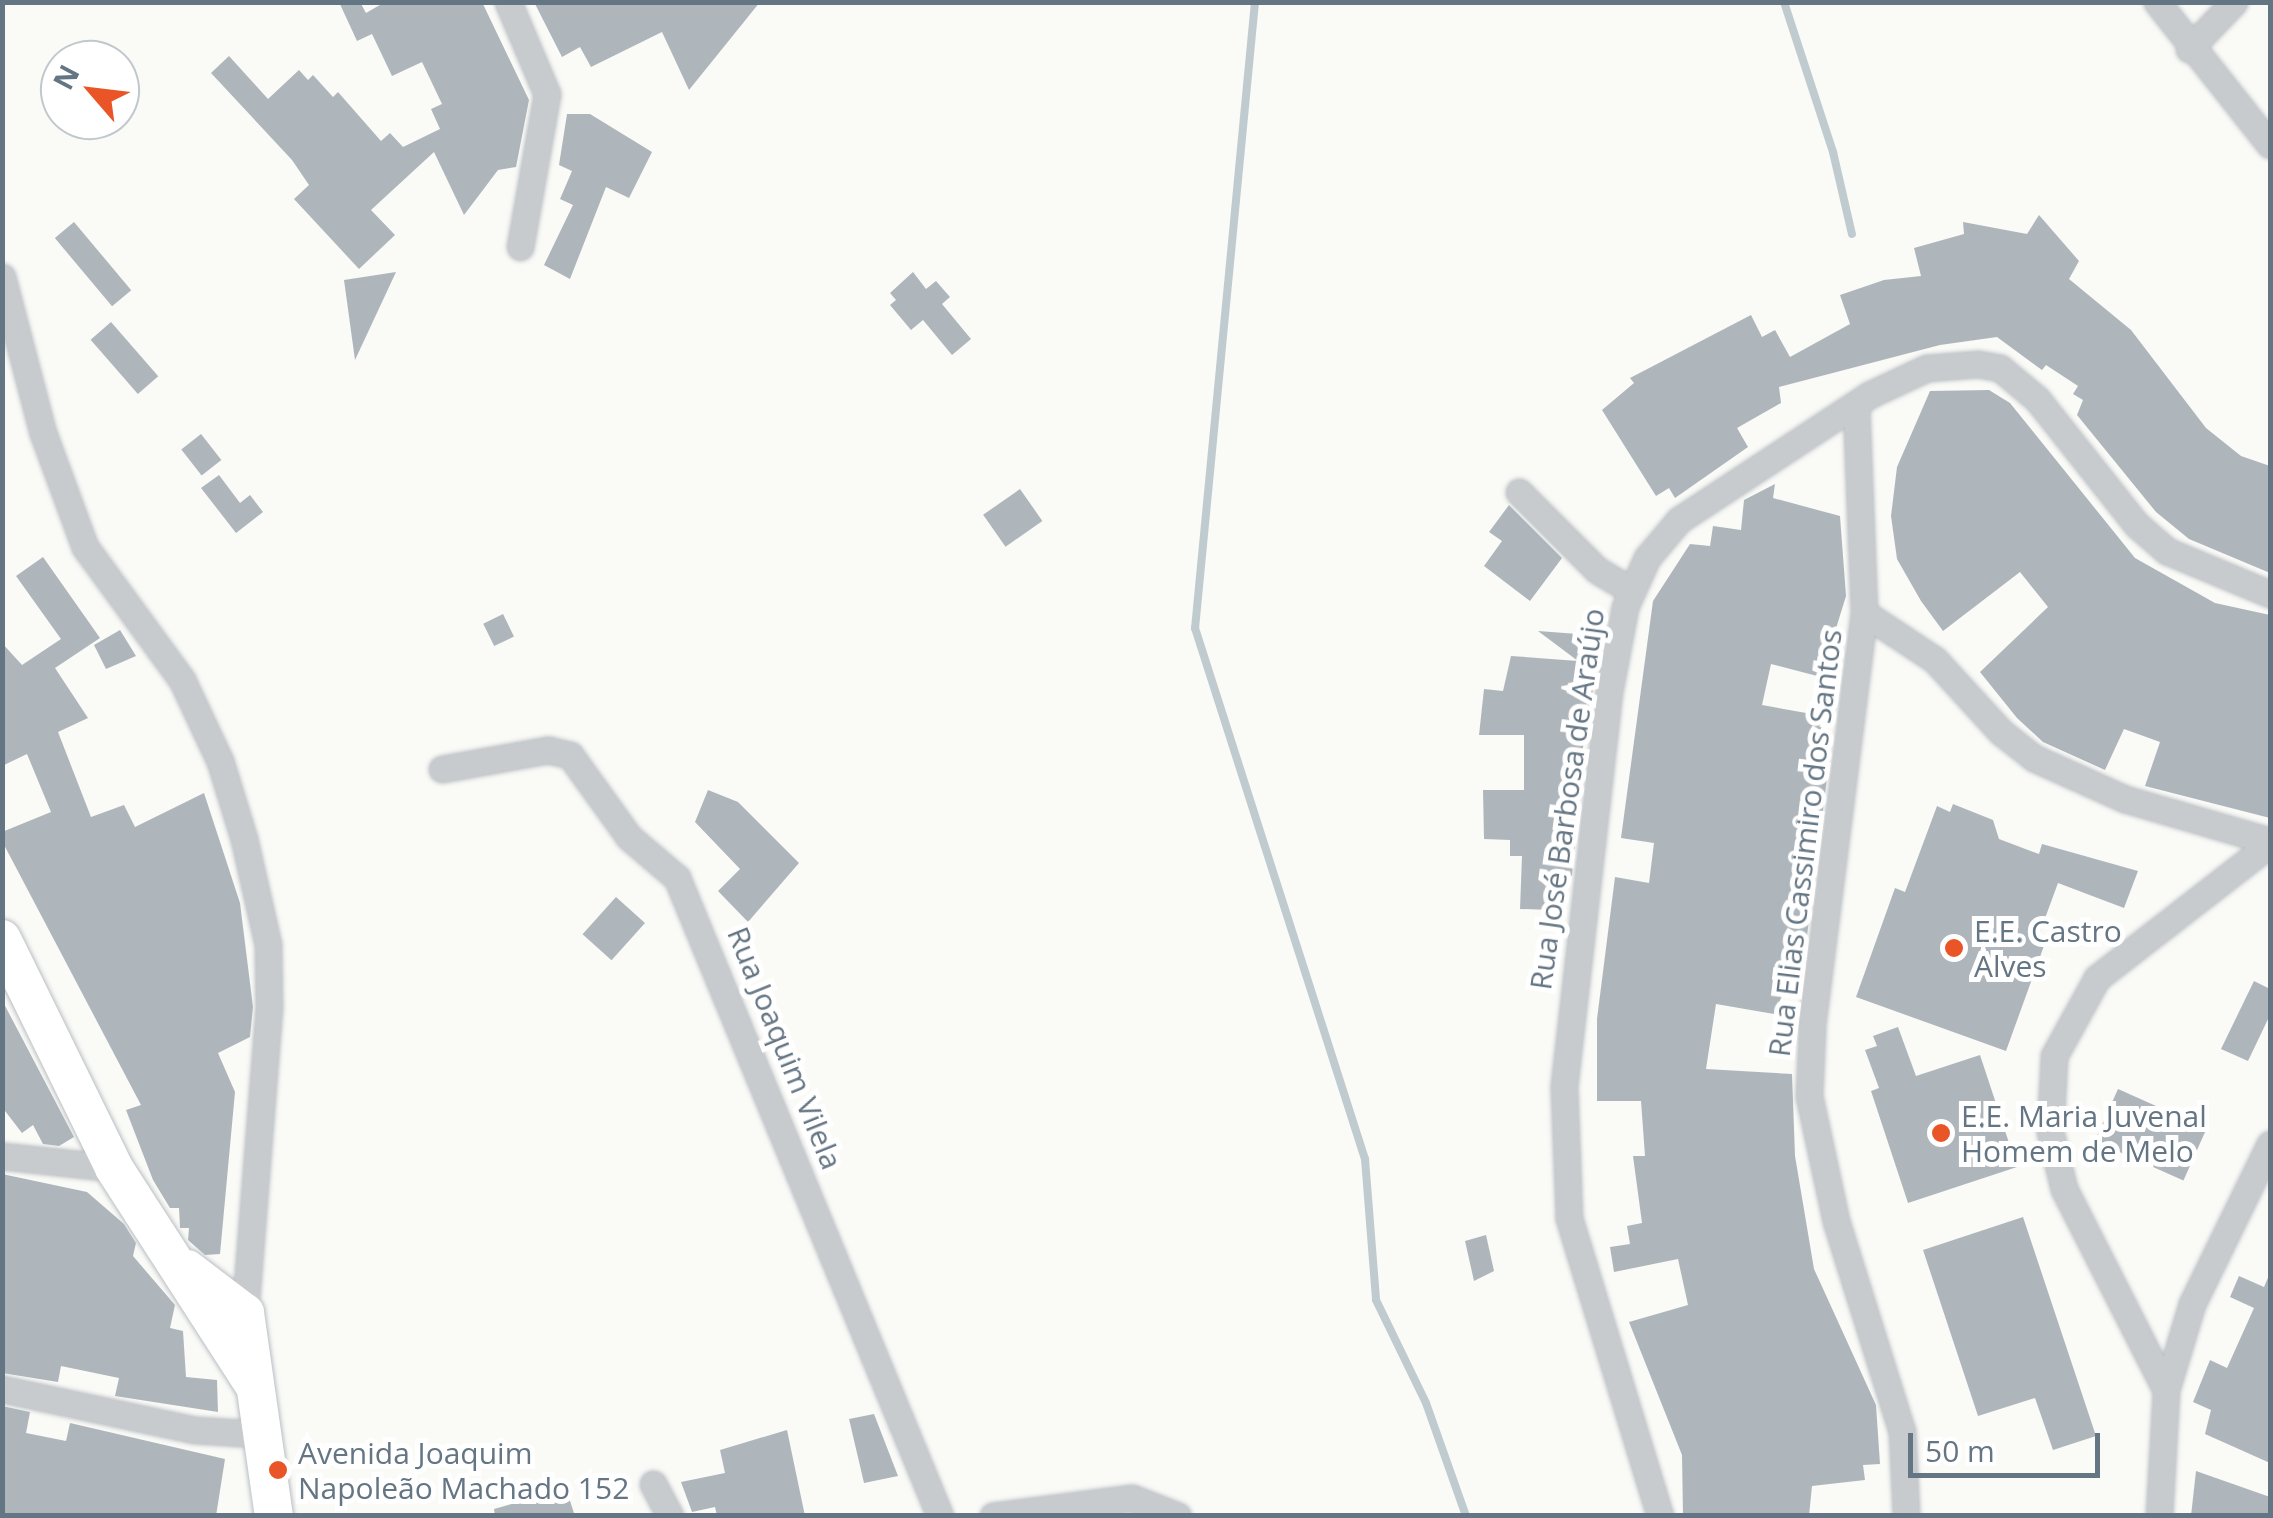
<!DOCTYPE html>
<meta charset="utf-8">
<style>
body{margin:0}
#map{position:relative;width:2273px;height:1518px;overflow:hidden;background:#fafaf7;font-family:"Open Sans",sans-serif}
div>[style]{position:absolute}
.stream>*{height:8px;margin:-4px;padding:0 4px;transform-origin:4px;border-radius:4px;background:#c0cbcf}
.building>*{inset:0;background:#aeb6bc;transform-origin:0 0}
.roads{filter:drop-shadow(0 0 2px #b9bfc3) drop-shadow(0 0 2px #b9bfc3)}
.minor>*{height:25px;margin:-12.5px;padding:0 12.5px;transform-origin:12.5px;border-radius:12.5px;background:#c7cbce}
.secondary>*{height:38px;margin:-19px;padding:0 19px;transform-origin:19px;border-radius:19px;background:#fff}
.dots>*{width:28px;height:28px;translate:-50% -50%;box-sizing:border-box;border:5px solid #fff;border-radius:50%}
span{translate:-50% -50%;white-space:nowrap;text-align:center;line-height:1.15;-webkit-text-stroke:10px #fff;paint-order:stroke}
.street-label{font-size:30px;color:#647583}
.poi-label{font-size:30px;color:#647583}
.left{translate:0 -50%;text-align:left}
.frame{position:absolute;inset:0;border:5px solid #647583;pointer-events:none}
.north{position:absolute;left:40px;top:40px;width:100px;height:100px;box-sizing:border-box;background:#fff;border:2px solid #c1c8cd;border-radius:50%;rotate:298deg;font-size:28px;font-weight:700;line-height:40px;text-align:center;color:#647583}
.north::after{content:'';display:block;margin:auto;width:35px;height:45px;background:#e95527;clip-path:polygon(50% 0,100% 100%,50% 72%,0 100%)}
.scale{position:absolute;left:1908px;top:1433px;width:192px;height:45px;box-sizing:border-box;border:5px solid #647583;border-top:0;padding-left:12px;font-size:30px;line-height:35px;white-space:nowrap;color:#647583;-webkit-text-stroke:8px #fff;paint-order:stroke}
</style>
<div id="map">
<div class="stream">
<i style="left:1255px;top:2px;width:629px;rotate:95.47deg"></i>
<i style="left:1195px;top:628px;width:558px;rotate:72.25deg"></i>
<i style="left:1365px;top:1159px;width:141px;rotate:85.5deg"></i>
<i style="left:1376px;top:1300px;width:114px;rotate:64.1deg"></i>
<i style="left:1426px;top:1403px;width:120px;rotate:70.5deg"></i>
<i style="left:1784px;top:2px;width:158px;rotate:71.9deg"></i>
<i style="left:1833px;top:152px;width:84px;rotate:77deg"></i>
</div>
<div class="building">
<i style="clip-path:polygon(339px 2px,360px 2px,366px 13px,385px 2px,482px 2px,529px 100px,516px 167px,498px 170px,464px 215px,434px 152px,371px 210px,395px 235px,359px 269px,294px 199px,309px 185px,292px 160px,211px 73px,229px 56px,268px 99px,299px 70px,308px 80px,313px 75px,333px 97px,338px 92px,381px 141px,390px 133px,403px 147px,440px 129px,431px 109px,442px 104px,422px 62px,392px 76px,372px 34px,357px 41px)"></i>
<i style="clip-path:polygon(534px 2px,760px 2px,689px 90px,662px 32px,591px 67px,580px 47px,562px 57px)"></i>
<i style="clip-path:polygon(567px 114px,590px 114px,652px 152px,629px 198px,606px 187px,570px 279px,544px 265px,573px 205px,560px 199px,572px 171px,559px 165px)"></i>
<i style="clip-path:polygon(2039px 215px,2079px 261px,2069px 279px,2131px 330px,2206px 428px,2241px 456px,2270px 466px,2270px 573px,2189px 539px,2156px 512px,2077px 415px,2083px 400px,2073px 394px,2078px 386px,2046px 365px,2042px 370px,1997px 337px,1940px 345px,1779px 387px,1781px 403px,1737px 428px,1748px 447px,1675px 498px,1669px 488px,1656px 496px,1602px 410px,1634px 383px,1630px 378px,1751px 315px,1762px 337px,1775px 330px,1790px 357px,1850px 324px,1840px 295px,1884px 280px,1921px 276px,1914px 248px,1964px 234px,1963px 222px,2027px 234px)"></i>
<i style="left:74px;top:222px;width:89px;height:25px;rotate:50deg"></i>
<i style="clip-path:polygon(396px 272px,355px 360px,344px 280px)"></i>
<i style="clip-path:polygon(913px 272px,926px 289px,936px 281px,950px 297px,942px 304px,971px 339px,952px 355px,923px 320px,911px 330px,890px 305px,896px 300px,890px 293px)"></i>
<i style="left:111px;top:322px;width:72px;height:27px;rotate:49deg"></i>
<i style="clip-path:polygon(1989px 390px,2010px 403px,2135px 558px,2215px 603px,2270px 615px,2270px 818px,2145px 786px,2160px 742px,2124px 729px,2105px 770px,2043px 742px,2017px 718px,1980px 672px,2048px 607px,2020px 572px,1943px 631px,1921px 601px,1897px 559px,1891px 516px,1897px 467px,1930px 391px)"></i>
<i style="left:201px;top:434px;width:33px;height:25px;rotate:52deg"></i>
<i style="clip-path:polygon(219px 475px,240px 503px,250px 495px,263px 512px,236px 533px,201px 488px)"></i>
<i style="clip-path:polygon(1775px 484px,1773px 498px,1840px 516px,1846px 596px,1821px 677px,1771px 664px,1762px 705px,1823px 716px,1817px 753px,1830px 755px,1801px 983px,1789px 980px,1774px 1014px,1716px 1004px,1706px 1069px,1792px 1074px,1795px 1156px,1814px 1269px,1876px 1405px,1880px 1464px,1863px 1465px,1865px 1480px,1812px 1486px,1809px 1516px,1683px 1516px,1682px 1455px,1629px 1322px,1688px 1305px,1678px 1259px,1614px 1272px,1610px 1247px,1630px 1244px,1627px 1226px,1642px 1223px,1633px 1156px,1645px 1156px,1641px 1101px,1597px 1101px,1597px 1019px,1615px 877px,1649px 883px,1654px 843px,1621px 838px,1653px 601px,1690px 544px,1710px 546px,1713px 526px,1741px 530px,1744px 500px)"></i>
<i style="left:1020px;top:489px;width:39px;height:45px;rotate:55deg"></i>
<i style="clip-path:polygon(1509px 505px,1562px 558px,1530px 601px,1484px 566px,1502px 541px,1489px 532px)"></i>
<i style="clip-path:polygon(43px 557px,100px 638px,55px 668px,88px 718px,58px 732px,91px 817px,124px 805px,135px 827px,204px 793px,240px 903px,253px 1007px,250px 1037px,218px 1053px,235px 1092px,220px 1254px,205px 1255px,188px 1240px,189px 1228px,180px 1228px,179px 1208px,170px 1208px,153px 1180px,126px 1110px,141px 1105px,2px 841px,2px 832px,51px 812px,27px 754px,2px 766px,2px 643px,22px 665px,61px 639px,16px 576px)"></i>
<i style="left:503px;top:614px;width:25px;height:22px;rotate:64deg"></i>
<i style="clip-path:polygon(120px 630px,136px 656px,106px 669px,94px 645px)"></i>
<i style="clip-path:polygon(1538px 631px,1591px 635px,1588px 662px,1598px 663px,1584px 736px,1572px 876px,1554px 875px,1553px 910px,1520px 909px,1522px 856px,1510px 856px,1510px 840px,1484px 839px,1483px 790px,1524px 790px,1524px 735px,1479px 735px,1484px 689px,1503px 691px,1511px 656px,1578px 661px)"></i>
<i style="clip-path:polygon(708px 790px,738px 802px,799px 863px,748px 922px,718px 891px,740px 869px,695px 822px)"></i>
<i style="clip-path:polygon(1953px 804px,1993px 820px,1999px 839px,2039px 854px,2042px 844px,2138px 871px,2124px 908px,2058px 883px,2037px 940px,2045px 943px,2006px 1051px,1856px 997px,1895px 888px,1905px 892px,1937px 806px,1950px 812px)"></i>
<i style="left:616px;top:897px;width:39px;height:50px;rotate:42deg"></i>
<i style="clip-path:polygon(2254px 981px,2270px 989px,2270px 1015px,2248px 1061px,2221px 1049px)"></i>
<i style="clip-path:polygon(2px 1000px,74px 1137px,59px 1146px,43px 1144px,33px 1125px,22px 1133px,2px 1107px)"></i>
<i style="clip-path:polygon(1898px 1027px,1916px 1076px,1980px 1055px,2017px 1167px,1908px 1203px,1871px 1091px,1879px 1088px,1865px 1050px,1877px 1046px,1873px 1036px)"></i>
<i style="left:2118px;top:1089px;width:97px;height:57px;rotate:24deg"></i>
<i style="clip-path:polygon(2px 1174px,87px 1192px,124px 1224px,136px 1243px,133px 1256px,175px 1305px,170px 1328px,183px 1331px,186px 1377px,217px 1380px,218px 1412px,115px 1396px,119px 1378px,61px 1366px,58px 1382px,2px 1373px)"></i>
<i style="clip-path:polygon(2023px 1217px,2096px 1436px,2053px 1450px,2035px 1398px,1978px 1416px,1923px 1250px)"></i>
<i style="clip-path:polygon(1486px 1235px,1494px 1271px,1474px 1281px,1465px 1241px)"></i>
<i style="clip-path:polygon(2270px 1273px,2270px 1463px,2205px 1434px,2211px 1410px,2193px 1402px,2210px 1360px,2227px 1368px,2254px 1308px,2230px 1297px,2239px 1276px,2264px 1287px)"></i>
<i style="clip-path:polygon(2px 1406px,30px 1412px,26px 1433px,66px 1441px,70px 1423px,225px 1459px,216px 1516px,2px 1516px)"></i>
<i style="clip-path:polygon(874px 1414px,898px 1476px,864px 1483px,849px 1419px)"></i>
<i style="clip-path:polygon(787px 1430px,805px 1516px,717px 1516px,715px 1507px,692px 1512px,681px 1482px,725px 1473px,720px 1450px)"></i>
<i style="clip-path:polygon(2196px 1471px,2270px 1497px,2270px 1516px,2191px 1516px)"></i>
<i style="clip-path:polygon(566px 1489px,575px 1516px,495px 1516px,494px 1509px)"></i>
</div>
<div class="roads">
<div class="minor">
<i style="left:508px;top:2px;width:100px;rotate:67deg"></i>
<i style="left:547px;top:94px;width:155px;rotate:100deg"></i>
<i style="left:2157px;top:2px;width:182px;rotate:51.7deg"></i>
<i style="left:2189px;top:49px;width:65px;rotate:-46.2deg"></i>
<i style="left:2px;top:277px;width:161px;rotate:75.3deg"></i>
<i style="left:43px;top:433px;width:121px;rotate:69.8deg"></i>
<i style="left:85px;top:547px;width:165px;rotate:53.9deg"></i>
<i style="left:182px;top:680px;width:89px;rotate:64.9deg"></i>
<i style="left:220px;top:761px;width:82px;rotate:72.9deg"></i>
<i style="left:244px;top:839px;width:109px;rotate:77.2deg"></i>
<i style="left:268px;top:945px;width:62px;rotate:89.1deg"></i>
<i style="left:269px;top:1007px;width:307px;rotate:94.5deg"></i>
<i style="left:1856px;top:404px;width:209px;rotate:87.8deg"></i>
<i style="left:1864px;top:613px;width:417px;rotate:97.2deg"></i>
<i style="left:1812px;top:1027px;width:69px;rotate:92.5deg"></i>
<i style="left:1809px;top:1096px;width:128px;rotate:77.8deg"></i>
<i style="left:1836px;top:1221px;width:220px;rotate:72.6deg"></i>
<i style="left:1902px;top:1431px;width:85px;rotate:87.3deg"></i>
<i style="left:1519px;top:492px;width:110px;rotate:45deg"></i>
<i style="left:1597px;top:570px;width:39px;rotate:31deg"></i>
<i style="left:1864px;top:613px;width:85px;rotate:33.5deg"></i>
<i style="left:1935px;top:660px;width:98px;rotate:47.5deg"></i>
<i style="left:2001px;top:732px;width:42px;rotate:38.2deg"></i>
<i style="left:2034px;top:758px;width:100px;rotate:24.3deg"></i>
<i style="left:2125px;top:799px;width:151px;rotate:16.2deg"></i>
<i style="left:442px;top:769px;width:108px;rotate:-10.2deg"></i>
<i style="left:548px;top:750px;width:23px;rotate:13deg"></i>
<i style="left:570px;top:755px;width:101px;rotate:54.3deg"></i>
<i style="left:629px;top:837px;width:63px;rotate:40.5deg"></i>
<i style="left:677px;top:878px;width:690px;rotate:67.6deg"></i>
<i style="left:2px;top:1156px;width:113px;rotate:6.1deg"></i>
<i style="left:2px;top:1389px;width:197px;rotate:12deg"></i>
<i style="left:195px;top:1430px;width:63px;rotate:3.6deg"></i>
<i style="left:2166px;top:1390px;width:90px;rotate:-73.2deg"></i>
<i style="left:2192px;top:1304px;width:178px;rotate:-64deg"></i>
<i style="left:653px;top:1484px;width:36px;rotate:62deg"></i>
<i style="left:993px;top:1516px;width:140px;rotate:-7.4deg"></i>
<i style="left:1132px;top:1498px;width:49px;rotate:21.4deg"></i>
<i style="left:1660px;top:1516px;width:312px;rotate:-107deg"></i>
<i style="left:1569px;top:1218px;width:132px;rotate:-92.2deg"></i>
<i style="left:1564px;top:1086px;width:397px;rotate:-83.5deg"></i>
<i style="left:1609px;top:692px;width:86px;rotate:-79.3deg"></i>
<i style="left:1625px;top:607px;width:54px;rotate:-65.8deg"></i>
<i style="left:1647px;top:558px;width:50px;rotate:-49.9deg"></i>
<i style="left:1679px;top:520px;width:227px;rotate:-33.3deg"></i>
<i style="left:1869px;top:395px;width:64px;rotate:-25deg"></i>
<i style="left:1927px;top:368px;width:51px;rotate:-4.5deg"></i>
<i style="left:1978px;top:364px;width:22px;rotate:10deg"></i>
<i style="left:2000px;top:368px;width:48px;rotate:40deg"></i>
<i style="left:2037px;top:399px;width:161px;rotate:51.6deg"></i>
<i style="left:2137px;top:525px;width:40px;rotate:41deg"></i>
<i style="left:2167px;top:551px;width:112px;rotate:22.7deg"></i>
<i style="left:2159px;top:1516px;width:126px;rotate:-86.8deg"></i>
<i style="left:2166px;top:1390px;width:225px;rotate:-116.9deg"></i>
<i style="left:2064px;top:1189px;width:60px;rotate:-103.6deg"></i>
<i style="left:2050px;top:1131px;width:75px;rotate:-86.9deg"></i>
<i style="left:2054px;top:1056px;width:89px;rotate:-61.1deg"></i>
<i style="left:2097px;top:978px;width:219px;rotate:-37.8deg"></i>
</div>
<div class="secondary">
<i style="left:2px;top:939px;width:255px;rotate:63.9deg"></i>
<i style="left:114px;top:1168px;width:257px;rotate:57.2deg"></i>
<i style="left:187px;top:1269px;width:73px;rotate:37.2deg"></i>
<i style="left:245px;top:1313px;width:205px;rotate:81.9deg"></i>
</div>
</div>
<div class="dots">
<i style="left:1954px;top:948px;background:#e95527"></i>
<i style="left:1941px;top:1133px;background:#e95527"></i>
<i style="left:278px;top:1470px;background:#e95527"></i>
</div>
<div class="street-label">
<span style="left:1567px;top:799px;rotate:-82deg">Rua José Barbosa de Araújo</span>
<span style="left:1805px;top:843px;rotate:-83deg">Rua Elias Cassimiro dos Santos</span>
<span style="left:785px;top:1048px;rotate:68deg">Rua Joaquim Vilela</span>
</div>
<div class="poi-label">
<span class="left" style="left:1974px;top:948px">E.E. Castro<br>Alves</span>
<span class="left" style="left:1961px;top:1133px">E.E. Maria Juvenal<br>Homem de Melo</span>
<span class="left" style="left:298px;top:1470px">Avenida Joaquim<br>Napoleão Machado 152</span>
</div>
<div class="frame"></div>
<div class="north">N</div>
<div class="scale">50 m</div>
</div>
